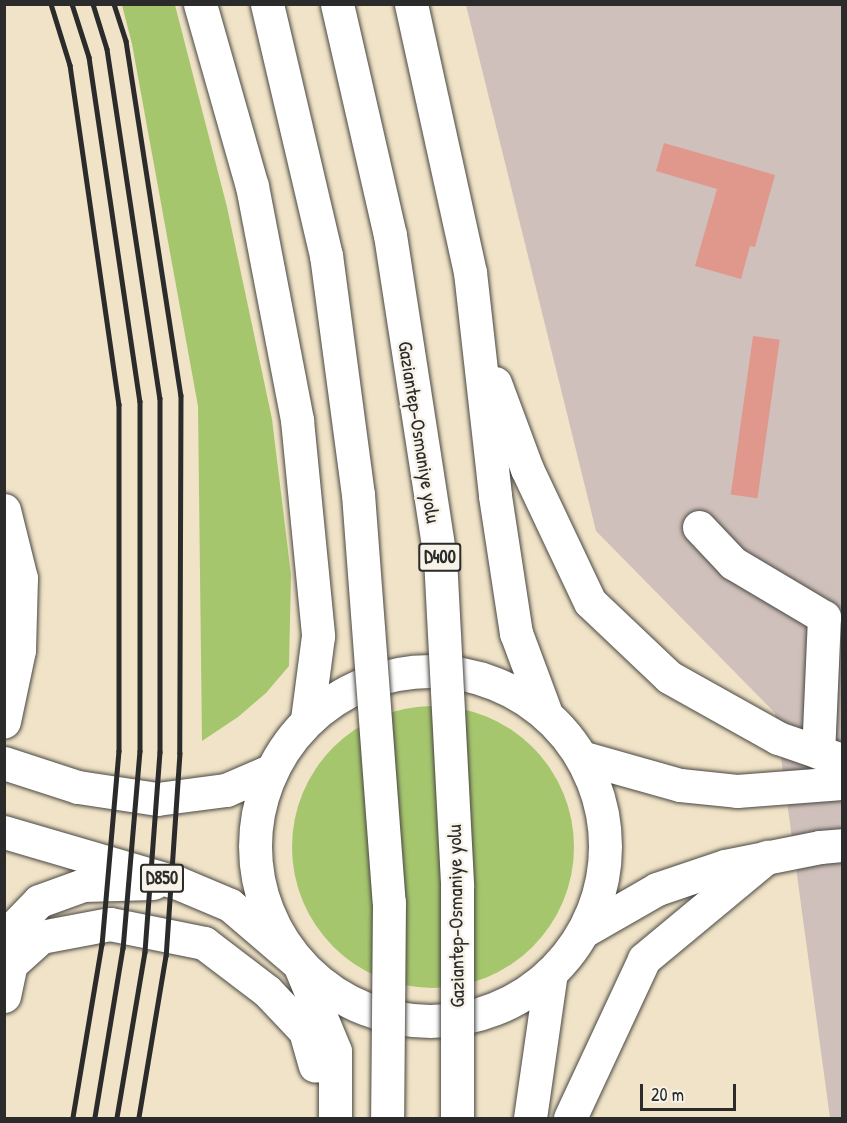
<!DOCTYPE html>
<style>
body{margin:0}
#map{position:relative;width:847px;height:1123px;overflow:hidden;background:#f0e3c7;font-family:"Patrick Hand",sans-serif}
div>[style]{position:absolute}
.industrial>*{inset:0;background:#cfc0bb}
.green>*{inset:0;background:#a6c66e}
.round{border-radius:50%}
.building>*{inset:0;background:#df988b;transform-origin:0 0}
.roads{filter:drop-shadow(0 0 2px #494742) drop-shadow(0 0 2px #494742)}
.minor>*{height:33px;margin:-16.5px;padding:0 16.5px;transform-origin:16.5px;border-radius:16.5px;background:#fff}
.major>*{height:33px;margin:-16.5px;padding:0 16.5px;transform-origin:16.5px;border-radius:16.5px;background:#fff}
.highway>*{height:33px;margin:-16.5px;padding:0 16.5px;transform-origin:16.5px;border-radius:16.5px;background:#fff}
.highway>.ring{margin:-16.5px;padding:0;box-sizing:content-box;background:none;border:33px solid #fff;border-radius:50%}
.rail>*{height:4.5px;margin:-2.25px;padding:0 2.25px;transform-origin:2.25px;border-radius:2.25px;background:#2b2b2b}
.bridges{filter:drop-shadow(0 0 2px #494742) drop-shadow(0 0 2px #494742)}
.highway-bridge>*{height:33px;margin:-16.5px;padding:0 16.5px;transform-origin:16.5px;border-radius:16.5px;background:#fff}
span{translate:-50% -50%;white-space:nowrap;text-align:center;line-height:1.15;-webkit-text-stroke:5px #f7f3e8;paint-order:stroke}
.shield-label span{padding:2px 4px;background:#f7f3e8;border:2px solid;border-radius:4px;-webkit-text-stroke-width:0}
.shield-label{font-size:18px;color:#2b2b2b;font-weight:700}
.street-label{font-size:20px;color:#2b2b2b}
.frame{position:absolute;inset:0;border:6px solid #2b2b2b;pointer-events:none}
.scale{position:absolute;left:640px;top:1084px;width:96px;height:27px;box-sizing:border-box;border:3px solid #2b2b2b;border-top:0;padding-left:8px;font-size:18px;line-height:21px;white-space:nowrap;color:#2b2b2b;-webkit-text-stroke:4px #f7f3e8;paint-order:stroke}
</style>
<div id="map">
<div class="industrial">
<i style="clip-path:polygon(466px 5px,842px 5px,842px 1118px,830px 1118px,775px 713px,596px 531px)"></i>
</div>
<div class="green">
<i style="clip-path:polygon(122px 5px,175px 5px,227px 207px,272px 419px,291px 575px,289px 666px,266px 693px,238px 717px,202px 741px,198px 406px,132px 44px)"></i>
<i class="round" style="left:292px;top:706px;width:282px;height:282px"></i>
</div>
<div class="building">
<i style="clip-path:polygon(664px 143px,775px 175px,755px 247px,750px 246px,741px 279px,695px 266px,717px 189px,656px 171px)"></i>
<i style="left:753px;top:336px;width:27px;height:160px;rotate:8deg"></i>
</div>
<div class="roads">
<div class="minor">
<i style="left:699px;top:527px;width:50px;rotate:46.6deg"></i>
<i style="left:733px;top:563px;width:106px;rotate:30.7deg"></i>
<i style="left:824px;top:617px;width:135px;rotate:92.5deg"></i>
</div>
<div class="major">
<i style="left:584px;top:758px;width:100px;rotate:15.7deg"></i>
<i style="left:680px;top:785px;width:57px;rotate:6deg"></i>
<i style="left:737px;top:791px;width:105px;rotate:-4.4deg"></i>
<i style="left:584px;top:931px;width:84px;rotate:-29.9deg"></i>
<i style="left:657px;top:889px;width:72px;rotate:-18.7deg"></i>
<i style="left:725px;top:866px;width:97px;rotate:-11.3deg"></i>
<i style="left:820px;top:847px;width:22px;rotate:-5deg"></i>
</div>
<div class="highway">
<i style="left:200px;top:4px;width:189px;rotate:74.1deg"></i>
<i style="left:252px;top:186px;width:238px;rotate:79.1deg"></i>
<i style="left:297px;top:420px;width:217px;rotate:84.4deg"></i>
<i style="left:318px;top:636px;width:85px;rotate:97.5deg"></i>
<i style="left:411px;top:4px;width:274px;rotate:77.6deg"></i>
<i style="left:470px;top:272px;width:225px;rotate:83.6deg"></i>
<i style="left:495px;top:496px;width:139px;rotate:81.3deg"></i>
<i style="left:516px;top:633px;width:83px;rotate:69.6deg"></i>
<i style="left:495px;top:383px;width:92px;rotate:69.6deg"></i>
<i style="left:527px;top:469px;width:147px;rotate:64.7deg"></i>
<i style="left:590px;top:602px;width:109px;rotate:43.5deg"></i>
<i style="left:669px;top:677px;width:125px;rotate:29.2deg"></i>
<i style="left:778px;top:738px;width:68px;rotate:19deg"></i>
<i style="left:4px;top:510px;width:70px;rotate:76deg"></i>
<i style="left:21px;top:578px;width:72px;rotate:91.6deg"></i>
<i style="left:19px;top:650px;width:73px;rotate:101.9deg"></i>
<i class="ring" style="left:255px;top:671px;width:317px;height:317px"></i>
<i style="left:4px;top:763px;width:78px;rotate:18deg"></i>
<i style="left:78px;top:787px;width:80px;rotate:8.6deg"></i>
<i style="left:157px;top:799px;width:70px;rotate:-7.4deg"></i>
<i style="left:226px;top:790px;width:50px;rotate:-23.5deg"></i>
<i style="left:4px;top:832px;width:181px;rotate:16.3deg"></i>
<i style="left:178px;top:883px;width:56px;rotate:22.9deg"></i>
<i style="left:230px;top:905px;width:91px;rotate:40.5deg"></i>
<i style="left:299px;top:964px;width:94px;rotate:67.5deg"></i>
<i style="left:335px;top:1051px;width:67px;rotate:90deg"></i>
<i style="left:4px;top:937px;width:50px;rotate:-45.8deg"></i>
<i style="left:39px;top:901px;width:47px;rotate:-20deg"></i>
<i style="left:83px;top:885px;width:70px;rotate:-1.6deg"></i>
<i style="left:4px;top:996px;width:33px;rotate:-78deg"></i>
<i style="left:11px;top:964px;width:40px;rotate:-42deg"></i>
<i style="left:41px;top:937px;width:70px;rotate:-10.7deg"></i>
<i style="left:110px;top:924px;width:96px;rotate:11.4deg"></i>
<i style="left:204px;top:943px;width:79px;rotate:37.3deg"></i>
<i style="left:267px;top:991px;width:55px;rotate:46.5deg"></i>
<i style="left:305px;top:1031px;width:36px;rotate:74deg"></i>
<i style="left:530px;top:1118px;width:147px;rotate:-81.8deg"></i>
<i style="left:570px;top:1118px;width:175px;rotate:-65deg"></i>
<i style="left:644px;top:959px;width:160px;rotate:-39.7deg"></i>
</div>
</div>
<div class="rail">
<i style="left:51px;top:4px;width:64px;rotate:72.7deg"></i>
<i style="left:70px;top:65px;width:343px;rotate:81.8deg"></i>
<i style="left:119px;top:404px;width:347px;rotate:90deg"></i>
<i style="left:119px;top:751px;width:194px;rotate:95deg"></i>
<i style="left:102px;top:944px;width:176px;rotate:99.5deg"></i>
<i style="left:72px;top:4px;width:56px;rotate:72.2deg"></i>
<i style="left:89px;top:57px;width:348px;rotate:81.6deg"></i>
<i style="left:140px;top:401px;width:350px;rotate:90deg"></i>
<i style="left:140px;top:751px;width:198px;rotate:94.9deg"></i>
<i style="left:123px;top:948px;width:172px;rotate:99.4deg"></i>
<i style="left:93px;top:4px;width:47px;rotate:72.7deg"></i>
<i style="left:107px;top:49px;width:353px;rotate:81.4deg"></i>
<i style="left:160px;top:398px;width:354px;rotate:90deg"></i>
<i style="left:160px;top:752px;width:201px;rotate:94.3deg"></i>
<i style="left:145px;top:952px;width:168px;rotate:99.6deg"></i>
<i style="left:114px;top:4px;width:39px;rotate:72deg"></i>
<i style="left:126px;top:41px;width:358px;rotate:81.2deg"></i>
<i style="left:181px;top:395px;width:358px;rotate:90.2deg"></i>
<i style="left:180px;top:753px;width:203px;rotate:93.9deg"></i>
<i style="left:166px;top:956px;width:164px;rotate:99.5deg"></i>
</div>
<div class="bridges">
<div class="highway-bridge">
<i style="left:267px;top:4px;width:258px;rotate:76.8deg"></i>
<i style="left:326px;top:255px;width:241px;rotate:82.4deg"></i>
<i style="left:358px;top:494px;width:409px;rotate:85.7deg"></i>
<i style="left:389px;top:902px;width:216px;rotate:90.5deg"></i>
<i style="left:337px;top:4px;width:237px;rotate:77.1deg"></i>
<i style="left:390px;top:235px;width:327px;rotate:81.2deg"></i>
<i style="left:440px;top:558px;width:329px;rotate:87deg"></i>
<i style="left:457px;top:887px;width:231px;rotate:90deg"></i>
</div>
</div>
<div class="shield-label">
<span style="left:440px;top:557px">D400</span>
<span style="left:162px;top:878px">D850</span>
</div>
<div class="street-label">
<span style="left:420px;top:432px;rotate:81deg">Gaziantep-Osmaniye yolu</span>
<span style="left:455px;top:916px;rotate:-91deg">Gaziantep-Osmaniye yolu</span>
</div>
<div class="frame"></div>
<div class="scale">20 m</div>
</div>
